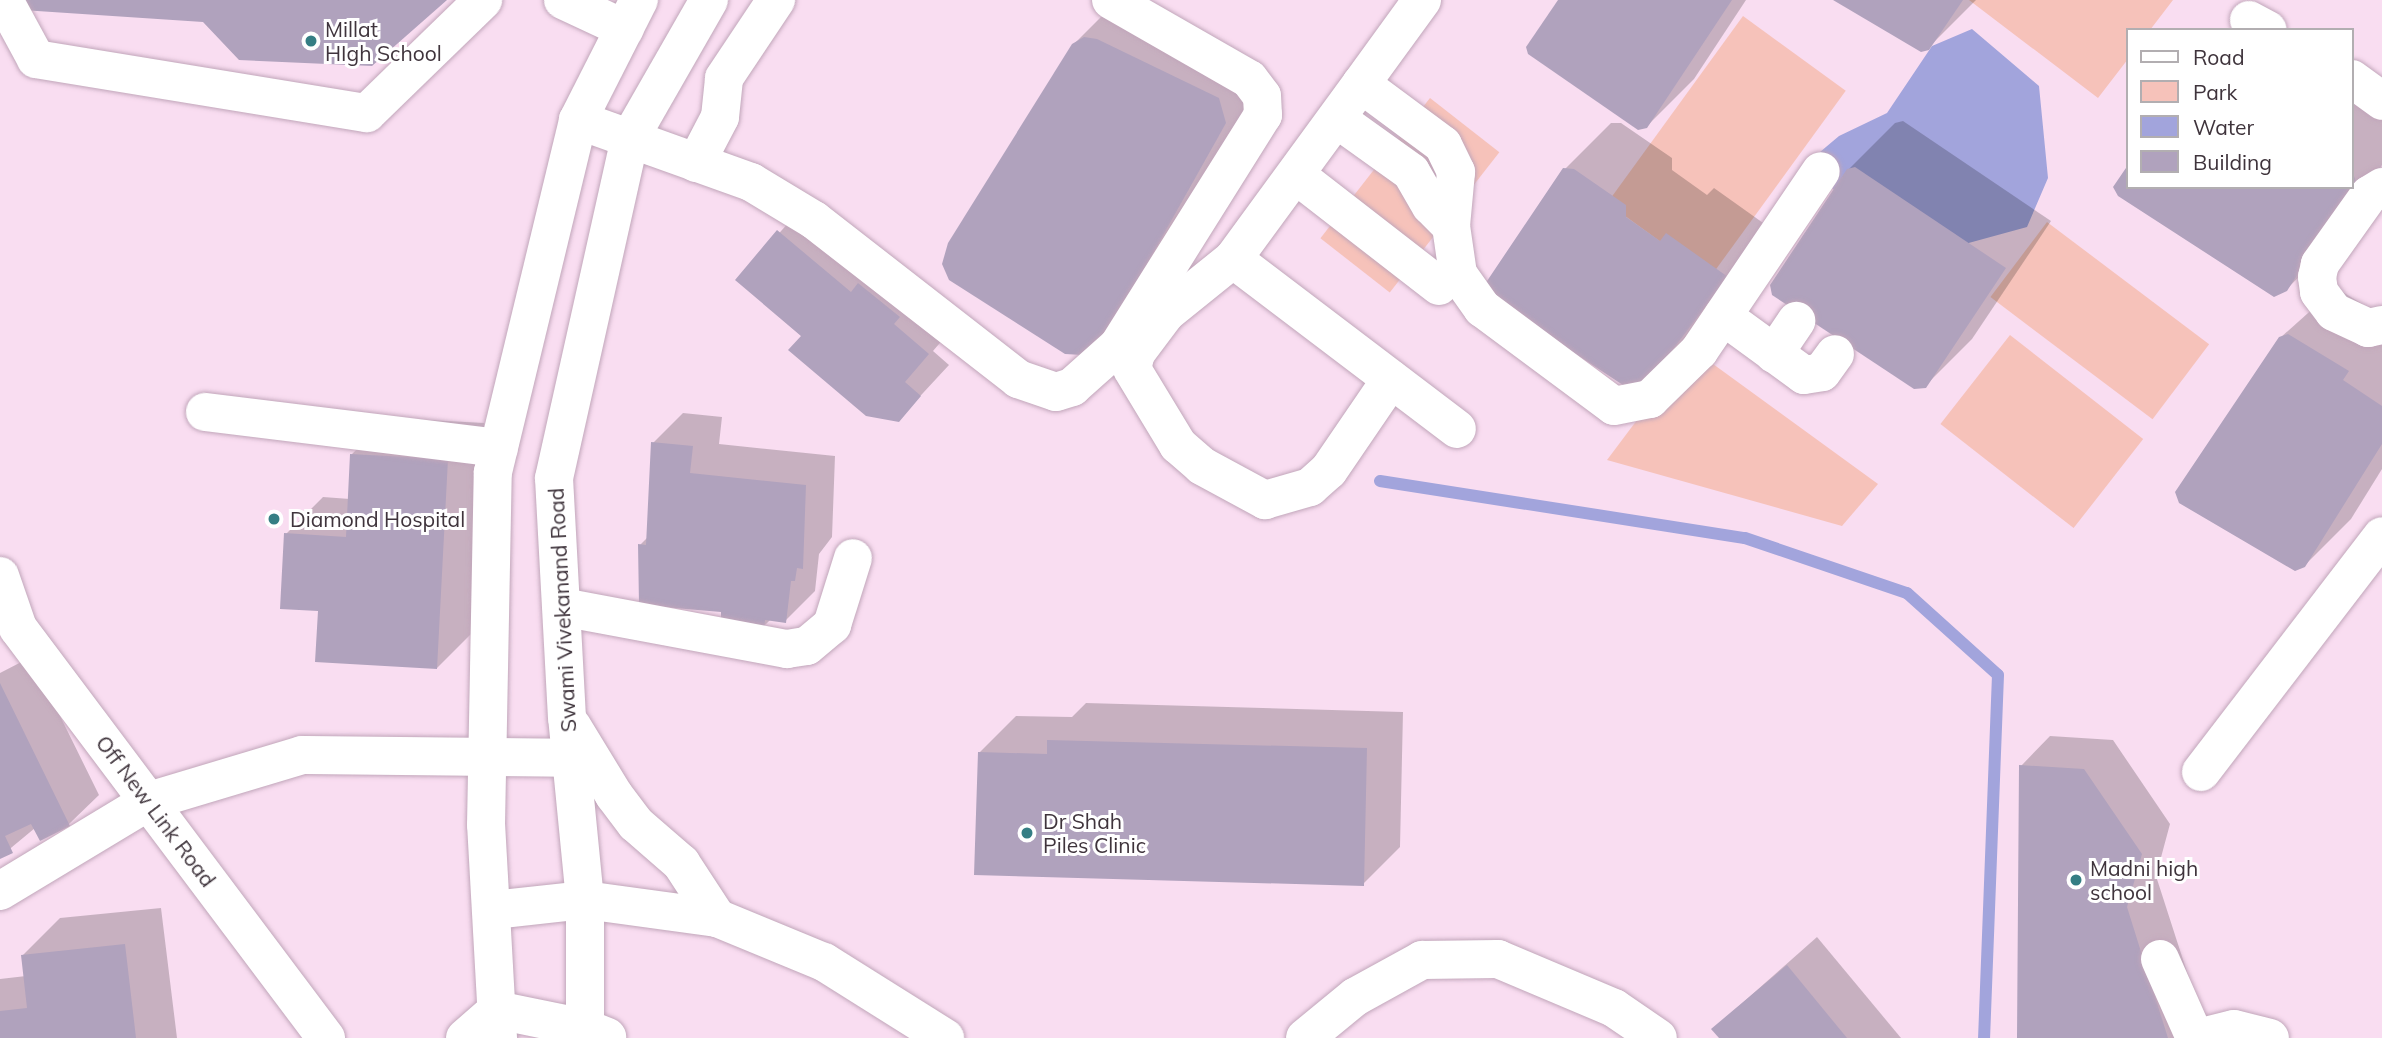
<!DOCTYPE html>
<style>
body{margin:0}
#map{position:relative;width:2382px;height:1038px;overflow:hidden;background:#f9ddf1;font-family:Mulish,sans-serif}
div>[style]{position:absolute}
.green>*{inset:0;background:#f6c2ba;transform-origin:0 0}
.water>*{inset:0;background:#a2a4dc}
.shadow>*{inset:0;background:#0003}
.stream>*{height:12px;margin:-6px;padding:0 6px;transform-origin:6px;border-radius:6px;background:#a2a4dc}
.building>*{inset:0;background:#b0a2bd}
.roads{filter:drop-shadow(0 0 2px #c1a6ba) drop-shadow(0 0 2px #c1a6ba)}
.minor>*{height:38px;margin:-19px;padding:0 19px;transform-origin:19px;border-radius:19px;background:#fff}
.major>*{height:38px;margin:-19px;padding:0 19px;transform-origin:19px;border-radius:19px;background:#fff}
.dots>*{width:19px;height:19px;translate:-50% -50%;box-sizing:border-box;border:4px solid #fff;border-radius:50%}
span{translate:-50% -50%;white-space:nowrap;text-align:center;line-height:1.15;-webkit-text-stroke:6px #fff;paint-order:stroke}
.poi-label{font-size:21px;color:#3f343c}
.left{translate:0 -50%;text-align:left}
.street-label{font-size:21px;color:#3f343c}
.legend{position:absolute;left:2126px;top:28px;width:228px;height:161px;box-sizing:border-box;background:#fff;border:2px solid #b2aeb1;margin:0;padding:9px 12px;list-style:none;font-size:21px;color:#3f343c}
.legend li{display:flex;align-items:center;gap:14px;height:35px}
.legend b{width:35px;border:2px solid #b2aeb1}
</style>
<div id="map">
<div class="green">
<i style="clip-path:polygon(1969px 0,2173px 0,2150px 30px,2128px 30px,2128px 59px,2098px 98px)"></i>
<i style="left:1743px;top:16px;width:127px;height:231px;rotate:36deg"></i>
<i style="left:1430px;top:98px;width:88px;height:178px;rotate:38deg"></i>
<i style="left:2047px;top:222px;width:203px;height:94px;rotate:37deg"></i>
<i style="left:2010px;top:335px;width:169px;height:113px;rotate:38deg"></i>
<i style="clip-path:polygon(1691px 348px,1878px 484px,1842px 526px,1607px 460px)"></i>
</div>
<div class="water">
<i style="clip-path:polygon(1972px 29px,2039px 86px,2048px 178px,2027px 227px,1943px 250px,1843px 199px,1807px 163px,1839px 136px,1887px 113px,1932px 46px)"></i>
</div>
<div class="shadow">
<i style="clip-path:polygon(1560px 0,1746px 0,1694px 79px,1647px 126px)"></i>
<i style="clip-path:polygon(1837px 0,1976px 0,1928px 48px)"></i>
<i style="clip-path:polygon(1111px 7px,1262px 84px,1137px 309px,1073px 45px)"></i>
<i style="clip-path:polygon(2352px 92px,2382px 112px,2382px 165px,2333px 242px,2286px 290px,2115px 187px,2128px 168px,2128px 187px,2352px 187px)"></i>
<i style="clip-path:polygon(1903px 121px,2051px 221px,1972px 339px,1925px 386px,1848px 170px,1895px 123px)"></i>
<i style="clip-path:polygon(1611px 123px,1621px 123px,1672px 158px,1672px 170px,1707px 195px,1714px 188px,1773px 230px,1688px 341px,1641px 388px,1564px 170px)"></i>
<i style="clip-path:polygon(808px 201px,957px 323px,933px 351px,949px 365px,898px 420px,737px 280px)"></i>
<i style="clip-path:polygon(2336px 288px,2382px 316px,2382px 469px,2351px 519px,2304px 566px,2280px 338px)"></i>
<i style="clip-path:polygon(683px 413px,722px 417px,719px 444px,835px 456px,832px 537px,819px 554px,815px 591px,785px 621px,771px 619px,764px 626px,723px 611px,640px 545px,648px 537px,653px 443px)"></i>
<i style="clip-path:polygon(389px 418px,484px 423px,474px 631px,437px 668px,320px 610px,286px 534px,323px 497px,350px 499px,352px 454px)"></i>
<i style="clip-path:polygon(31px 657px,99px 795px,69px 824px,35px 828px,0 857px,0 673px)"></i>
<i style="clip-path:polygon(1086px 703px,1403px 712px,1400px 847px,1363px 884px,979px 753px,1016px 716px,1072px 717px)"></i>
<i style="clip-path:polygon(2050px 736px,2113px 740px,2170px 824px,2156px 876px,2195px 997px,2202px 1038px,2019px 1038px,2021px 766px)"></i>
<i style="clip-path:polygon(161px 908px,177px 1038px,0 1038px,0 979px,26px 976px,23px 955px,60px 918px)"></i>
<i style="clip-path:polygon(1817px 937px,1901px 1038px,1721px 1038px,1713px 1029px)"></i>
</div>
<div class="stream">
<i style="left:1380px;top:481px;width:369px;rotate:8.9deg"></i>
<i style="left:1745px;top:538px;width:171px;rotate:18.8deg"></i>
<i style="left:1907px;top:593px;width:122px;rotate:42deg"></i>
<i style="left:1998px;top:675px;width:363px;rotate:92.2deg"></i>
</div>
<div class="building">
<i style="clip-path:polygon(18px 0,447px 0,372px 66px,239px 60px,203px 22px,22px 10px)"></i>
<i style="clip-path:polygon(1558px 0,1732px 0,1647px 128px,1638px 130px,1528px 54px,1526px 47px)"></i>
<i style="clip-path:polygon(1833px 0,1963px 0,1929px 50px,1921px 52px)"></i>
<i style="clip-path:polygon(1084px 37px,1097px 39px,1219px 98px,1226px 123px,1100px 348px,1082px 355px,1065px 354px,949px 280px,942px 264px,948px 243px,1072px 44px)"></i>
<i style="clip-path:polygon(2128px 165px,2128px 187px,2352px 187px,2352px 170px,2356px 182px,2287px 291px,2274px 297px,2118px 196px,2113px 187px)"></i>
<i style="clip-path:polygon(1855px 167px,2006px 268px,1926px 388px,1914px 389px,1772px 295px,1770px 285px,1847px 169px)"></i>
<i style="clip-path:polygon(1563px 168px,1574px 169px,1626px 205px,1626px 217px,1660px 241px,1666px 233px,1728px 277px,1642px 390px,1632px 391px,1489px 297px,1485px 284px)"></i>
<i style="clip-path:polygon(777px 230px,851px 292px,858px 283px,900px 317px,894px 324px,929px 354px,905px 382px,921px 396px,899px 422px,866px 416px,788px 350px,801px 336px,735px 280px)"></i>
<i style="clip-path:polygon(2288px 334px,2349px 371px,2343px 380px,2382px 406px,2382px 444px,2305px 567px,2295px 571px,2179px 503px,2175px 492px,2279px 337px)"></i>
<i style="clip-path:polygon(651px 442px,693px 446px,690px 473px,806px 485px,803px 569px,797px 568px,795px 581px,791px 581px,786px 623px,765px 620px,764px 628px,721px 623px,721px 612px,639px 605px,638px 544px,646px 545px)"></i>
<i style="clip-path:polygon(350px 454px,448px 459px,437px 669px,315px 662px,318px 611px,280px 609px,284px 533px,346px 537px)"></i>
<i style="clip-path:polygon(0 683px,70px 826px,40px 841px,31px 824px,5px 836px,13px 853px,0 859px)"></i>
<i style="clip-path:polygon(1047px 740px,1367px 748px,1364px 886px,974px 875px,978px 752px,1047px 754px)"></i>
<i style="clip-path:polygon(2019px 765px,2084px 769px,2142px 854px,2127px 907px,2168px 1038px,2017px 1038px)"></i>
<i style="clip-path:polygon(125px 944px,136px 1038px,0 1038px,0 1011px,27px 1008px,21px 955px)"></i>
<i style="clip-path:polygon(1787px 965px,1847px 1038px,1719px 1038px,1711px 1029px)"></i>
</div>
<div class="roads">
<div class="minor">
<i style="left:4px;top:0;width:67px;rotate:61.5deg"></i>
<i style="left:36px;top:59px;width:335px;rotate:9.3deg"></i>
<i style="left:367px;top:113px;width:162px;rotate:-44.2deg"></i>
<i style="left:563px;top:0;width:68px;rotate:25.1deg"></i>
<i style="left:1422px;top:0;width:104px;rotate:126deg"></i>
<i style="left:1361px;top:84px;width:102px;rotate:36.6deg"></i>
<i style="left:1443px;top:145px;width:30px;rotate:64deg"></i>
<i style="left:1456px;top:172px;width:54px;rotate:95.3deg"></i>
<i style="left:1451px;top:226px;width:49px;rotate:81.7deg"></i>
<i style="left:1458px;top:274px;width:42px;rotate:54.8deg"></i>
<i style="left:1482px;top:308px;width:164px;rotate:36.6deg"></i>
<i style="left:1614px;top:406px;width:37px;rotate:-11deg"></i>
<i style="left:1650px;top:399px;width:69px;rotate:-44.4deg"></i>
<i style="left:1699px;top:351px;width:217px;rotate:-55.9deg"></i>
<i style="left:2249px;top:20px;width:21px;rotate:28deg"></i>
<i style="left:2352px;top:79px;width:37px;rotate:36deg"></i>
<i style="left:1361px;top:84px;width:217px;rotate:126.2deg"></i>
<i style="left:1233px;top:259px;width:86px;rotate:141.1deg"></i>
<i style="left:1166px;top:313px;width:50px;rotate:126.9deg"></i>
<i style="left:1136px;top:353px;width:16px;rotate:104deg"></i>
<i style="left:1132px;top:369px;width:89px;rotate:58.8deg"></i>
<i style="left:1178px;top:445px;width:32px;rotate:41deg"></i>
<i style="left:1202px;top:466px;width:72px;rotate:28.4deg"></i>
<i style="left:1265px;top:500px;width:47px;rotate:-16.1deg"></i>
<i style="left:1310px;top:487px;width:25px;rotate:-42deg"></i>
<i style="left:1329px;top:470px;width:110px;rotate:-55.7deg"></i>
<i style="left:1337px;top:119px;width:91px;rotate:35.6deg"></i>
<i style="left:1411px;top:172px;width:39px;rotate:60deg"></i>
<i style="left:1431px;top:206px;width:28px;rotate:45deg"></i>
<i style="left:578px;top:120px;width:184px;rotate:19.7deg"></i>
<i style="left:751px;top:182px;width:74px;rotate:31.1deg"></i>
<i style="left:814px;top:220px;width:259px;rotate:37.9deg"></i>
<i style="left:1018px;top:379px;width:40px;rotate:18.9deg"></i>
<i style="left:1056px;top:392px;width:17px;rotate:-17deg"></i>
<i style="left:1072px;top:387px;width:62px;rotate:-41.7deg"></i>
<i style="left:1118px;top:346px;width:273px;rotate:-57.9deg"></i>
<i style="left:1263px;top:115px;width:19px;rotate:-93deg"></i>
<i style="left:1262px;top:96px;width:21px;rotate:-127deg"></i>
<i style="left:1249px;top:79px;width:159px;rotate:-150.2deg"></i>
<i style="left:696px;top:163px;width:52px;rotate:-62.4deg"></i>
<i style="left:720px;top:117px;width:39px;rotate:-84deg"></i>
<i style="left:724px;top:78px;width:94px;rotate:-56.3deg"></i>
<i style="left:1296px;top:175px;width:181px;rotate:37.8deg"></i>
<i style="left:2382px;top:187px;width:15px;rotate:148deg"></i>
<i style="left:2369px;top:195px;width:85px;rotate:125.4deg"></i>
<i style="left:2320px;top:264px;width:13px;rotate:103deg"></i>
<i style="left:2317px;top:277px;width:15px;rotate:82deg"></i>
<i style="left:2319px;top:292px;width:25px;rotate:53deg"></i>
<i style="left:2334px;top:312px;width:38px;rotate:25deg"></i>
<i style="left:2368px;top:328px;width:14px;rotate:-12deg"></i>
<i style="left:1233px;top:259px;width:281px;rotate:37.2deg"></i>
<i style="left:1723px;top:316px;width:100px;rotate:36.1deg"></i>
<i style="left:1804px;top:375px;width:18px;rotate:-9deg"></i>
<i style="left:1822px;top:372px;width:22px;rotate:-54deg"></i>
<i style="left:1774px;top:354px;width:40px;rotate:-56deg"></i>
<i style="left:205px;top:412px;width:296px;rotate:7deg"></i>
<i style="left:0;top:576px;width:55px;rotate:70.9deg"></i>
<i style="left:18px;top:628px;width:513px;rotate:53.09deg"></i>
<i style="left:562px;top:607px;width:229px;rotate:10.6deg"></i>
<i style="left:787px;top:649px;width:20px;rotate:-9deg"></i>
<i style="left:807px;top:646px;width:33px;rotate:-40deg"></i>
<i style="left:832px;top:625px;width:70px;rotate:-72.6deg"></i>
<i style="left:2201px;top:772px;width:297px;rotate:-52.5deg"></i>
<i style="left:0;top:891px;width:174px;rotate:-31.1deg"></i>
<i style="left:149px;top:801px;width:160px;rotate:-16.7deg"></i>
<i style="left:302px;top:755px;width:269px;rotate:0.6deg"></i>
<i style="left:2160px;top:959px;width:86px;rotate:66.1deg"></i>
<i style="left:465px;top:1038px;width:43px;rotate:-41.2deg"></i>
<i style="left:1305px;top:1038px;width:65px;rotate:-39.4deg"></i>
<i style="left:1355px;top:997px;width:77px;rotate:-28.9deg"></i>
<i style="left:1422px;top:960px;width:76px;rotate:-0.8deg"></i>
<i style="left:1498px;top:959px;width:126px;rotate:22.9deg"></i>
<i style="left:1614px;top:1008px;width:53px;rotate:34.3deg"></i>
<i style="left:2198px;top:1038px;width:37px;rotate:-14deg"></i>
<i style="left:2234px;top:1029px;width:37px;rotate:14deg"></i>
</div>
<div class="major">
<i style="left:572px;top:726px;width:81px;rotate:58.7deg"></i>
<i style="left:614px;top:795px;width:36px;rotate:53deg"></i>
<i style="left:636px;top:824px;width:60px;rotate:40.9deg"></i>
<i style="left:681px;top:863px;width:66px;rotate:56.8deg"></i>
<i style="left:493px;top:910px;width:93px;rotate:-6.2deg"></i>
<i style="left:585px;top:900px;width:133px;rotate:7.8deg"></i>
<i style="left:717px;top:918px;width:116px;rotate:22.4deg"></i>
<i style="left:824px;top:962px;width:143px;rotate:32.1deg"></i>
<i style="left:497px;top:1010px;width:90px;rotate:11.6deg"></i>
<i style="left:585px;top:1028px;width:24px;rotate:22deg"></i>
<i style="left:498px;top:1038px;width:213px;rotate:-93.2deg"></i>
<i style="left:486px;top:825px;width:353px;rotate:-88.9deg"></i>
<i style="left:493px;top:472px;width:362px;rotate:-76.4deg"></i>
<i style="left:578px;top:120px;width:135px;rotate:-63.1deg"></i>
<i style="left:585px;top:1038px;width:138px;rotate:-90deg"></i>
<i style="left:585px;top:900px;width:183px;rotate:-95.6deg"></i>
<i style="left:567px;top:718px;width:240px;rotate:-93.1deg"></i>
<i style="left:554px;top:478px;width:348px;rotate:-77.4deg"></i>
<i style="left:630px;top:138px;width:159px;rotate:-60.2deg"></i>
</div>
</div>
<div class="dots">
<i style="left:311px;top:41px;background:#357e84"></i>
<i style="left:274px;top:519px;background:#357e84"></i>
<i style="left:1027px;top:833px;background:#357e84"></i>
<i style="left:2076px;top:880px;background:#357e84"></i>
</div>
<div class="poi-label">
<span class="left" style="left:325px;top:41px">Millat<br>HIgh School</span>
<span class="left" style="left:290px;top:519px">Diamond Hospital</span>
<span class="left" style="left:1043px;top:833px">Dr Shah<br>Piles Clinic</span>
<span class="left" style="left:2090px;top:880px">Madni high<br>school</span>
</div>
<div class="street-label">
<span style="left:562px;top:610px;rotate:-93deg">Swami Vivekanand Road</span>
<span style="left:156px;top:811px;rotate:53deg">Off New Link Road</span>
</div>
<ul class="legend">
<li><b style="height:9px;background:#fff"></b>Road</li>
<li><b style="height:19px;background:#f6c2ba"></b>Park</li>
<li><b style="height:19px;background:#a2a4dc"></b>Water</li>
<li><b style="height:19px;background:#b0a2bd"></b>Building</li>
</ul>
</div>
